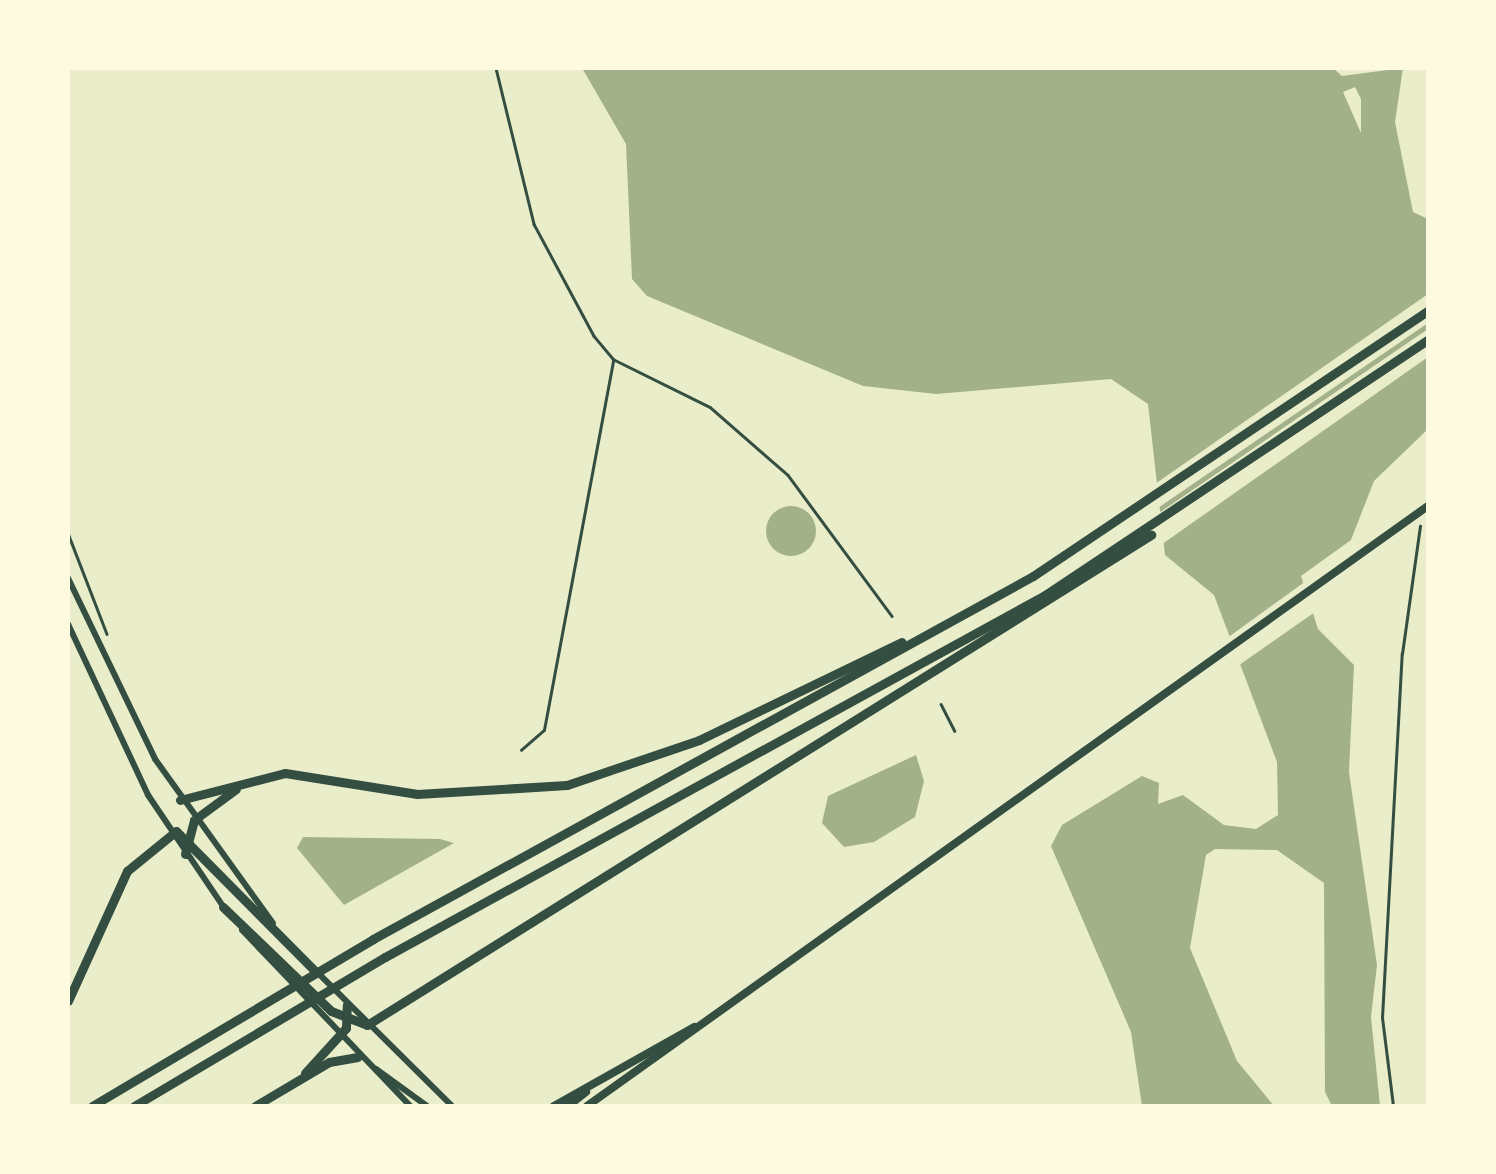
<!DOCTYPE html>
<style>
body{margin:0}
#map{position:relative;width:1496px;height:1174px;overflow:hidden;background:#e9edc9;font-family:Lora,serif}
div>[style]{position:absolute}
.water>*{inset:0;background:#a3b18a}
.round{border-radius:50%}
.pier>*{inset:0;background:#e9edc9}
.path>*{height:2.5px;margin:-1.25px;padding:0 1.25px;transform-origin:1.25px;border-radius:1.25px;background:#344e41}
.tertiary>*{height:6px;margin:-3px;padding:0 3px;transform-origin:3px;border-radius:3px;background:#344e41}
.secondary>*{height:8px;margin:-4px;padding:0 4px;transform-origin:4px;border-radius:4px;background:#344e41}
.motorway>*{height:9px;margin:-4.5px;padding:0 4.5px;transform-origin:4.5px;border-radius:4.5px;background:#344e41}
span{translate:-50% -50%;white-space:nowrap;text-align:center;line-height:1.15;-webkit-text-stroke:10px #fefae0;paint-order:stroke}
.frame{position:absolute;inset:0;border:70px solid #fefae0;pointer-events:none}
</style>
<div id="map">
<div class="water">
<i style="clip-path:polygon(evenodd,582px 68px,1333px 68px,1342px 76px,1403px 68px,1395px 122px,1413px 212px,1428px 219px,1428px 429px,1374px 481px,1351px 540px,1301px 576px,1318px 629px,1354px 665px,1349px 772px,1377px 965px,1371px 1017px,1380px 1106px,1332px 1106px,1325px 1092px,1324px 883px,1277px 850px,1215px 849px,1206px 855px,1190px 948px,1237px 1061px,1274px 1106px,1142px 1106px,1131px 1032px,1051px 846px,1062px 825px,1142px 776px,1159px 783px,1158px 804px,1183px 795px,1224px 825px,1256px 829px,1278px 815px,1277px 762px,1214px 595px,1165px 555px,1148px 404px,1111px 379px,936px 394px,863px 386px,647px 296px,632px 279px,626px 144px,582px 68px,1355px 87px,1361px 99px,1361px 133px,1343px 92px,1355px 87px)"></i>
<i class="round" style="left:766px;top:506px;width:50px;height:50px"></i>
<i style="clip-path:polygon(916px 755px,924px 781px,915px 817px,874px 842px,844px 847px,822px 823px,828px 796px)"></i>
<i style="clip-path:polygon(303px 837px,440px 839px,454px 843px,344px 905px,297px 848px)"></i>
</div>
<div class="pier">
<i style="clip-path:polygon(1428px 294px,1428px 323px,1155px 510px,1155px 484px)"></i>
<i style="clip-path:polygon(1428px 329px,1428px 357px,1158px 547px,1156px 515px)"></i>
<i style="clip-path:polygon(1306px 581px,1315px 612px,1235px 668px,1223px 641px)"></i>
</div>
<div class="path">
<i style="left:496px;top:68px;width:161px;rotate:76.3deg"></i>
<i style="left:534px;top:224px;width:127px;rotate:61.8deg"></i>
<i style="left:594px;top:336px;width:30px;rotate:50deg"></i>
<i style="left:613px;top:359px;width:108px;rotate:26.3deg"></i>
<i style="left:710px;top:407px;width:103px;rotate:41.1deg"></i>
<i style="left:788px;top:475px;width:175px;rotate:53.6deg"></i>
<i style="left:68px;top:533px;width:108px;rotate:68.9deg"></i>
<i style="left:941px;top:704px;width:30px;rotate:63deg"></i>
<i style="left:521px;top:750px;width:30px;rotate:-41deg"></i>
<i style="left:544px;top:730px;width:375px;rotate:-79.4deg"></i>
<i style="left:1393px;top:1106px;width:89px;rotate:-97.1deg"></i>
<i style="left:1382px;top:1018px;width:365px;rotate:-86.9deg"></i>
<i style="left:1402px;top:654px;width:129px;rotate:-82deg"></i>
</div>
<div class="tertiary">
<i style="left:68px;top:578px;width:201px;rotate:64.3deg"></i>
<i style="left:155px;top:759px;width:202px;rotate:54.3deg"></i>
<i style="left:68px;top:624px;width:189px;rotate:64.9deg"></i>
<i style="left:148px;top:795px;width:138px;rotate:56deg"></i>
<i style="left:242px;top:930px;width:243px;rotate:46.3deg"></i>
<i style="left:315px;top:970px;width:193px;rotate:44.8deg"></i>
<i style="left:376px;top:1069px;width:63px;rotate:36deg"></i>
</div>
<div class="secondary">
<i style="left:554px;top:1106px;width:161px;rotate:-29.4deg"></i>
<i style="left:568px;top:1106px;width:23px;rotate:-38deg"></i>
<i style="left:587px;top:1106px;width:1033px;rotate:-35.51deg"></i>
</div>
<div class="motorway">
<i style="left:180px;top:800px;width:108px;rotate:-14.4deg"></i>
<i style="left:285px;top:773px;width:134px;rotate:9deg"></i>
<i style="left:417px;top:794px;width:150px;rotate:-3.4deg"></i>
<i style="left:567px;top:785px;width:139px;rotate:-18.8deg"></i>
<i style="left:699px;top:740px;width:225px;rotate:-25.8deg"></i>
<i style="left:185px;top:854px;width:35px;rotate:-75deg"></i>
<i style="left:194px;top:820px;width:52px;rotate:-36.4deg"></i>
<i style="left:223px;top:907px;width:150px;rotate:43.9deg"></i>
<i style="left:331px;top:1011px;width:39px;rotate:21deg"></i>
<i style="left:367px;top:1025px;width:925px;rotate:-32.01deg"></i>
<i style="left:68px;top:1001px;width:143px;rotate:-65.6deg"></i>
<i style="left:127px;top:871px;width:63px;rotate:-39.2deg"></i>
<i style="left:176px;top:831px;width:196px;rotate:45.2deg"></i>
<i style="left:305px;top:1073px;width:61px;rotate:-47.7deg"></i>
<i style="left:346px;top:1028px;width:23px;rotate:-88deg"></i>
<i style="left:92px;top:1106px;width:327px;rotate:-30.7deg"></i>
<i style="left:373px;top:939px;width:753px;rotate:-28.81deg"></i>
<i style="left:1033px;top:576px;width:476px;rotate:-33.9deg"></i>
<i style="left:134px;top:1106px;width:292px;rotate:-30.7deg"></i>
<i style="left:385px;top:957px;width:753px;rotate:-28.74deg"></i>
<i style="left:1045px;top:595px;width:460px;rotate:-33.7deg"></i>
<i style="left:255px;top:1106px;width:86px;rotate:-30.7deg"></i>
<i style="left:329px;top:1062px;width:29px;rotate:-10deg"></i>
</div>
<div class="frame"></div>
</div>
